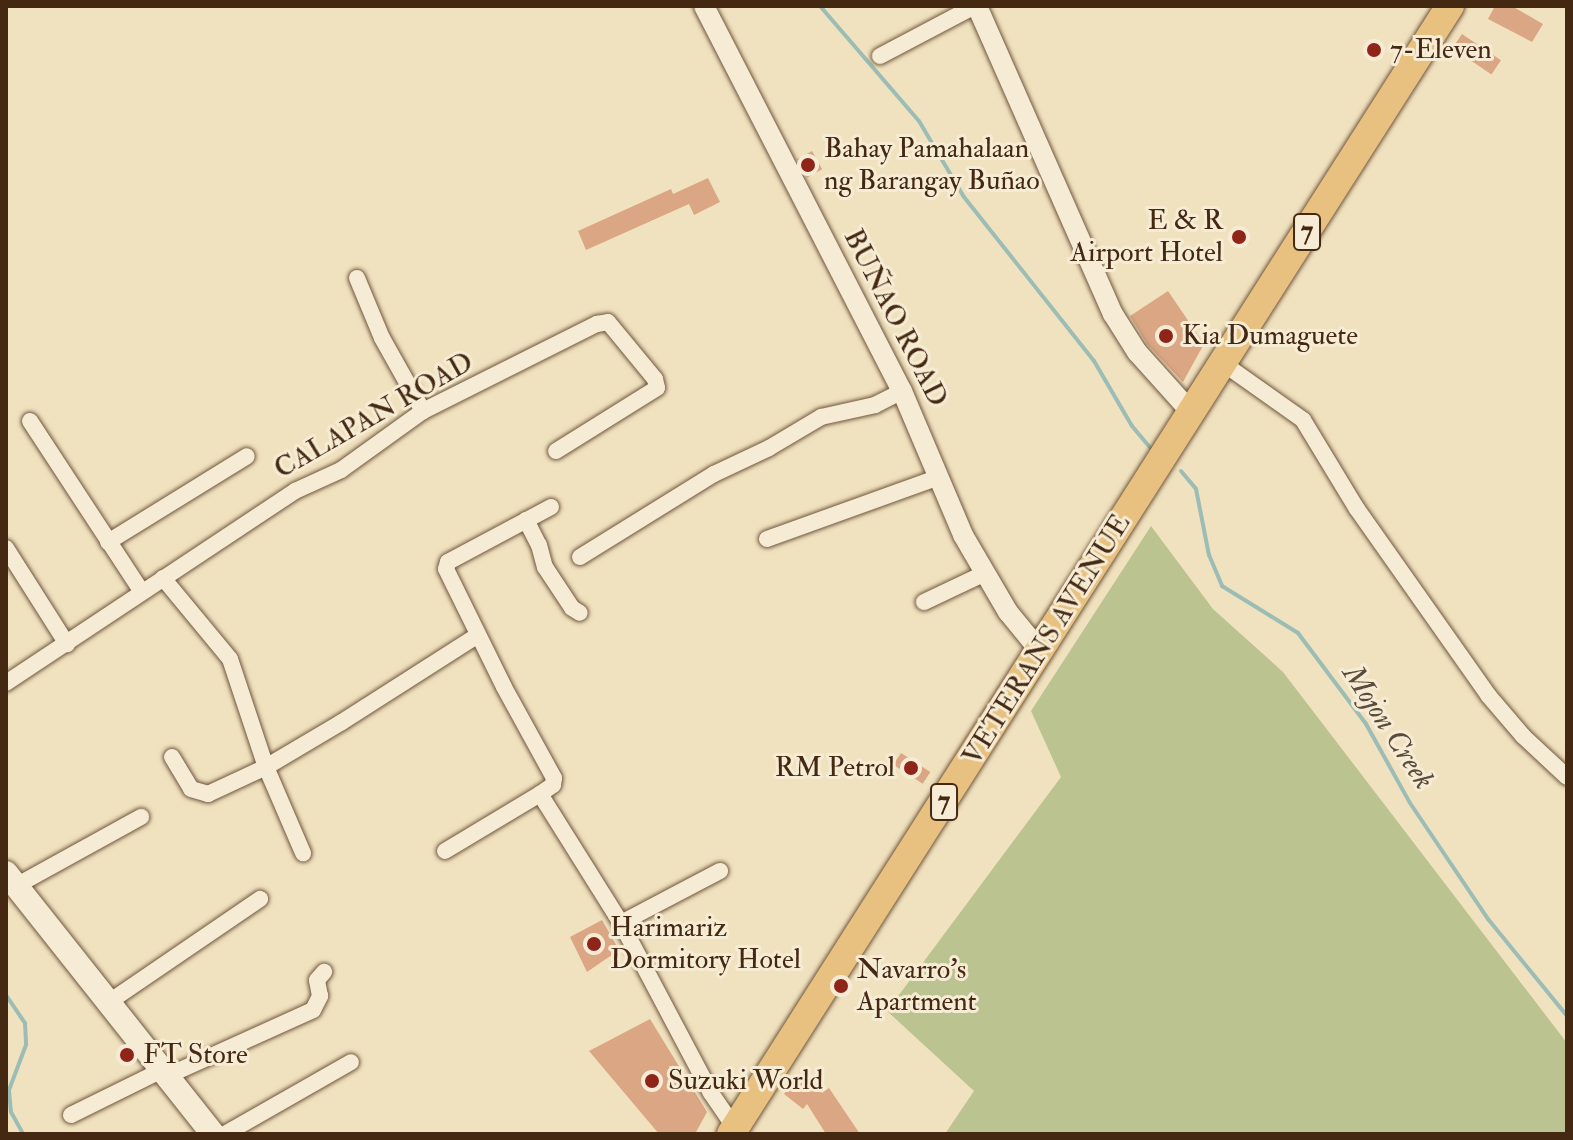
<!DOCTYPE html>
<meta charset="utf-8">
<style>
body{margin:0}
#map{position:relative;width:1573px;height:1140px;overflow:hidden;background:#f1e2bf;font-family:"IM FELL Double Pica",serif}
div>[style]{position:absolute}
.green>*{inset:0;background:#bbc391}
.stream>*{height:4px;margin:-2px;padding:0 2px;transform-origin:2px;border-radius:2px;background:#9bbdb5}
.building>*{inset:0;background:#daa683;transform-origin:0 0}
.roads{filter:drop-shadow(0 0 2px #6f563d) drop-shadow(0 0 2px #6f563d)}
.minor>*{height:16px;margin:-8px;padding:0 8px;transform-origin:8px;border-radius:8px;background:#f6ecd5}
.tertiary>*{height:20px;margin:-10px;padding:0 10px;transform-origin:10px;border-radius:10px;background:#f6ecd5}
.secondary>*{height:24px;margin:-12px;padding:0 12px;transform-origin:12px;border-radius:12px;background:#f6ecd5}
.trunk>*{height:28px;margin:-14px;padding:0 14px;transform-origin:14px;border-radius:14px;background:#e8c180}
.dots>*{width:22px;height:22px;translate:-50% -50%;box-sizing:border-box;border:4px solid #f6ecd5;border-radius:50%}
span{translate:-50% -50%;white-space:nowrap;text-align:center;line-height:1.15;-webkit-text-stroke:6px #f6ecd5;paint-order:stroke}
.shield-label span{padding:2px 6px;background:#f6ecd5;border:2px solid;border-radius:6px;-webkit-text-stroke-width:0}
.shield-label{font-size:26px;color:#442812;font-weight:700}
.poi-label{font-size:28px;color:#442812}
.left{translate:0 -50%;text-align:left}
.right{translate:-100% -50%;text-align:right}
.street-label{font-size:28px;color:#442812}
.water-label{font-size:30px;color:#5a4d3b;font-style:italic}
.frame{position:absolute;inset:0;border:8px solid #442812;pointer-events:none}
</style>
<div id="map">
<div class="green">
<i style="clip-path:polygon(1151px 526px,1213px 609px,1283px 672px,1567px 1043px,1567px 1134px,945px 1134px,974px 1091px,887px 1011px,1061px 777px,1031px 711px)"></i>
</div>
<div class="stream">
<i style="left:820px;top:6px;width:152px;rotate:49.3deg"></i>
<i style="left:919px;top:121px;width:88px;rotate:59.4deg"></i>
<i style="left:964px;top:197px;width:209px;rotate:51.6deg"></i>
<i style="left:1094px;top:361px;width:75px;rotate:59.7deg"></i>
<i style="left:1132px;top:426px;width:33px;rotate:50deg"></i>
<i style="left:1181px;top:471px;width:23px;rotate:50deg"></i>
<i style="left:1196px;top:489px;width:67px;rotate:78.9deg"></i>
<i style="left:1209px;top:555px;width:34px;rotate:67deg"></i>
<i style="left:1222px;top:586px;width:89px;rotate:31.7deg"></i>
<i style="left:1298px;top:633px;width:114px;rotate:53.2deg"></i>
<i style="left:1366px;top:724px;width:90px;rotate:60.9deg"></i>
<i style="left:1410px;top:803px;width:140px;rotate:56.1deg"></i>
<i style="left:1488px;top:919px;width:125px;rotate:50.8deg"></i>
<i style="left:6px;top:995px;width:34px;rotate:56deg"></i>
<i style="left:25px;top:1023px;width:22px;rotate:87deg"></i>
<i style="left:26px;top:1045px;width:48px;rotate:110.7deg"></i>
<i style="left:9px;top:1090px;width:22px;rotate:85deg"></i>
<i style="left:11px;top:1112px;width:25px;rotate:61deg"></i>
</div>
<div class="building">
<i style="clip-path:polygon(1495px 6px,1512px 6px,1543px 24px,1532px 42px,1488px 19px)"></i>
<i style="left:1462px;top:34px;width:47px;height:17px;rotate:34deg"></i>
<i style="left:812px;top:151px;width:21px;height:17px;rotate:61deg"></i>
<i style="clip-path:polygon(708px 178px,720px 202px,694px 215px,689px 204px,586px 250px,578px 231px,671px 189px,673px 194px)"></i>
<i style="clip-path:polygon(1168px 291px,1204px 344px,1183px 382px,1147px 344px,1130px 316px)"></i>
<i style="left:901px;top:753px;width:35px;height:14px;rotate:33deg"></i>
<i style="clip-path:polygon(602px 920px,619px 950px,587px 972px,570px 937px)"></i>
<i style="clip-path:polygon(650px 1019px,707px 1112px,695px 1134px,659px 1134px,589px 1051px)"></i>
<i style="clip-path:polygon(798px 1074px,822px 1093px,829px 1088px,860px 1134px,826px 1134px,807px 1104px,803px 1109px,784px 1094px)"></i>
</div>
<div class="roads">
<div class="minor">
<i style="left:880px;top:56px;width:107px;rotate:-27.8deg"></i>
<i style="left:357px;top:278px;width:65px;rotate:67.4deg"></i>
<i style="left:382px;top:338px;width:84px;rotate:60.7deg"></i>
<i style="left:1224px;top:364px;width:97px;rotate:35.3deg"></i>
<i style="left:1303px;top:420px;width:104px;rotate:58.8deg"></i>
<i style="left:1357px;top:509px;width:228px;rotate:54.8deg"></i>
<i style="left:1488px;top:695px;width:54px;rotate:49.5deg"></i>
<i style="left:1523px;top:736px;width:60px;rotate:43deg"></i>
<i style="left:30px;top:421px;width:204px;rotate:56.8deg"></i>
<i style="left:551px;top:507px;width:117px;rotate:151.9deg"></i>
<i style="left:448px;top:562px;width:7px;rotate:106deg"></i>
<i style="left:446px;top:569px;width:131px;rotate:63.8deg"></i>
<i style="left:504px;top:687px;width:104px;rotate:61.2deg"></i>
<i style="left:554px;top:778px;width:7px;rotate:98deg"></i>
<i style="left:553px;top:785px;width:16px;rotate:145deg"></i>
<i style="left:540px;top:794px;width:152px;rotate:57.9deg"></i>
<i style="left:621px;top:923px;width:192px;rotate:62.1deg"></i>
<i style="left:711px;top:1093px;width:42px;rotate:55.6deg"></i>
<i style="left:526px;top:520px;width:28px;rotate:63deg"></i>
<i style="left:539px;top:545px;width:23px;rotate:75deg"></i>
<i style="left:545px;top:567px;width:49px;rotate:56.6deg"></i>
<i style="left:572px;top:608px;width:9px;rotate:32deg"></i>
<i style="left:767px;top:539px;width:183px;rotate:-19.8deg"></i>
<i style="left:108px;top:542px;width:163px;rotate:-31.7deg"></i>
<i style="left:6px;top:548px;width:114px;rotate:57.6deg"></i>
<i style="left:580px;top:557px;width:158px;rotate:-31.8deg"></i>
<i style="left:714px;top:474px;width:61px;rotate:-25.3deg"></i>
<i style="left:769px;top:448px;width:61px;rotate:-30.8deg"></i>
<i style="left:821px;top:417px;width:55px;rotate:-12.5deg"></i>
<i style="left:875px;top:405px;width:30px;rotate:-27deg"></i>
<i style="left:163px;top:578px;width:105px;rotate:50.4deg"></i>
<i style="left:230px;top:659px;width:114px;rotate:71.6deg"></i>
<i style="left:266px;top:767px;width:94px;rotate:66.7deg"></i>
<i style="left:924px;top:602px;width:68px;rotate:-25.4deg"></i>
<i style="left:6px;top:683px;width:347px;rotate:-33.6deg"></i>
<i style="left:295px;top:491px;width:51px;rotate:-24.5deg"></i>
<i style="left:341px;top:470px;width:101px;rotate:-35.7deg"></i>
<i style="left:423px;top:411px;width:195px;rotate:-26.6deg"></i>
<i style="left:597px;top:324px;width:11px;rotate:-10deg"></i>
<i style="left:608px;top:322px;width:74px;rotate:50.5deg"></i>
<i style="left:655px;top:379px;width:9px;rotate:77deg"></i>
<i style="left:657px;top:388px;width:119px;rotate:148deg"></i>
<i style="left:172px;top:757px;width:37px;rotate:59deg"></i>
<i style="left:191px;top:789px;width:18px;rotate:16deg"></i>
<i style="left:208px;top:794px;width:64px;rotate:-25deg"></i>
<i style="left:266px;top:767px;width:88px;rotate:-30.6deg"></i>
<i style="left:342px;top:722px;width:161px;rotate:-32.6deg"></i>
<i style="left:445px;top:851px;width:111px;rotate:-31deg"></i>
<i style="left:16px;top:886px;width:143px;rotate:-28.9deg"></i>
<i style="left:621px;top:923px;width:112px;rotate:-27.7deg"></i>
<i style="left:109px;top:1002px;width:183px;rotate:-34.3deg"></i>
<i style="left:167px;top:1076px;width:160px;rotate:-24.3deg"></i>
<i style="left:313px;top:1010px;width:16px;rotate:-63deg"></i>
<i style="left:320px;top:996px;width:16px;rotate:-101deg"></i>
<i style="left:317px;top:980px;width:11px;rotate:-49deg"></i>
<i style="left:71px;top:1115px;width:102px;rotate:-26.3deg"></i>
<i style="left:225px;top:1134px;width:145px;rotate:-29.7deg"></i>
</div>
<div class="tertiary">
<i style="left:704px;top:6px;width:433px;rotate:62.8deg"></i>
<i style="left:902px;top:391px;width:156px;rotate:67deg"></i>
<i style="left:963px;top:535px;width:89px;rotate:59.7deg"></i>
<i style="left:1008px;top:612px;width:50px;rotate:50.6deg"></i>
<i style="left:977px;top:6px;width:337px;rotate:66.2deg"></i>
<i style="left:1113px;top:314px;width:45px;rotate:57.7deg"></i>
<i style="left:1137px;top:352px;width:82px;rotate:48deg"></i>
</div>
<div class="secondary">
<i style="left:6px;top:873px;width:333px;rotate:51.6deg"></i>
</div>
<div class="trunk">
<i style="left:731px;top:1134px;width:1338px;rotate:-57.49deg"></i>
</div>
</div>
<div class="dots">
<i style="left:1374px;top:50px;background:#8f2418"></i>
<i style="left:808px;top:165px;background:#8f2418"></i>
<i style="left:1239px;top:237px;background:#8f2418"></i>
<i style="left:1166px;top:336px;background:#8f2418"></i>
<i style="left:911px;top:768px;background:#8f2418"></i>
<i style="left:594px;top:944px;background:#8f2418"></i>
<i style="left:841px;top:986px;background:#8f2418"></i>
<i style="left:127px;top:1055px;background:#8f2418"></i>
<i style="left:652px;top:1081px;background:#8f2418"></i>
</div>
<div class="shield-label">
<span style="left:1307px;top:232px">7</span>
<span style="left:944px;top:802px">7</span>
</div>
<div class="poi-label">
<span class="left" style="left:1390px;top:50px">7-Eleven</span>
<span class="left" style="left:824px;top:165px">Bahay Pamahalaan<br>ng Barangay Buñao</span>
<span class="right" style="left:1223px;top:237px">E &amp; R<br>Airport Hotel</span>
<span class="left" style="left:1182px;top:336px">Kia Dumaguete</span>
<span class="right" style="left:895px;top:768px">RM Petrol</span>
<span class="left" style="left:610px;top:944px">Harimariz<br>Dormitory Hotel</span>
<span class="left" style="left:857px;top:986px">Navarro's<br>Apartment</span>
<span class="left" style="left:143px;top:1055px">FT Store</span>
<span class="left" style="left:668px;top:1081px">Suzuki World</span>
</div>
<div class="street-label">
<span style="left:895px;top:318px;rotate:63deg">BUÑAO ROAD</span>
<span style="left:374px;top:416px;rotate:-30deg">CALAPAN ROAD</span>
<span style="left:1047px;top:640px;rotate:-58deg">VETERANS AVENUE</span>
</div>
<div class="water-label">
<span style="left:1388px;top:727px;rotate:57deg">Mojon Creek</span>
</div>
<div class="frame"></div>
</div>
